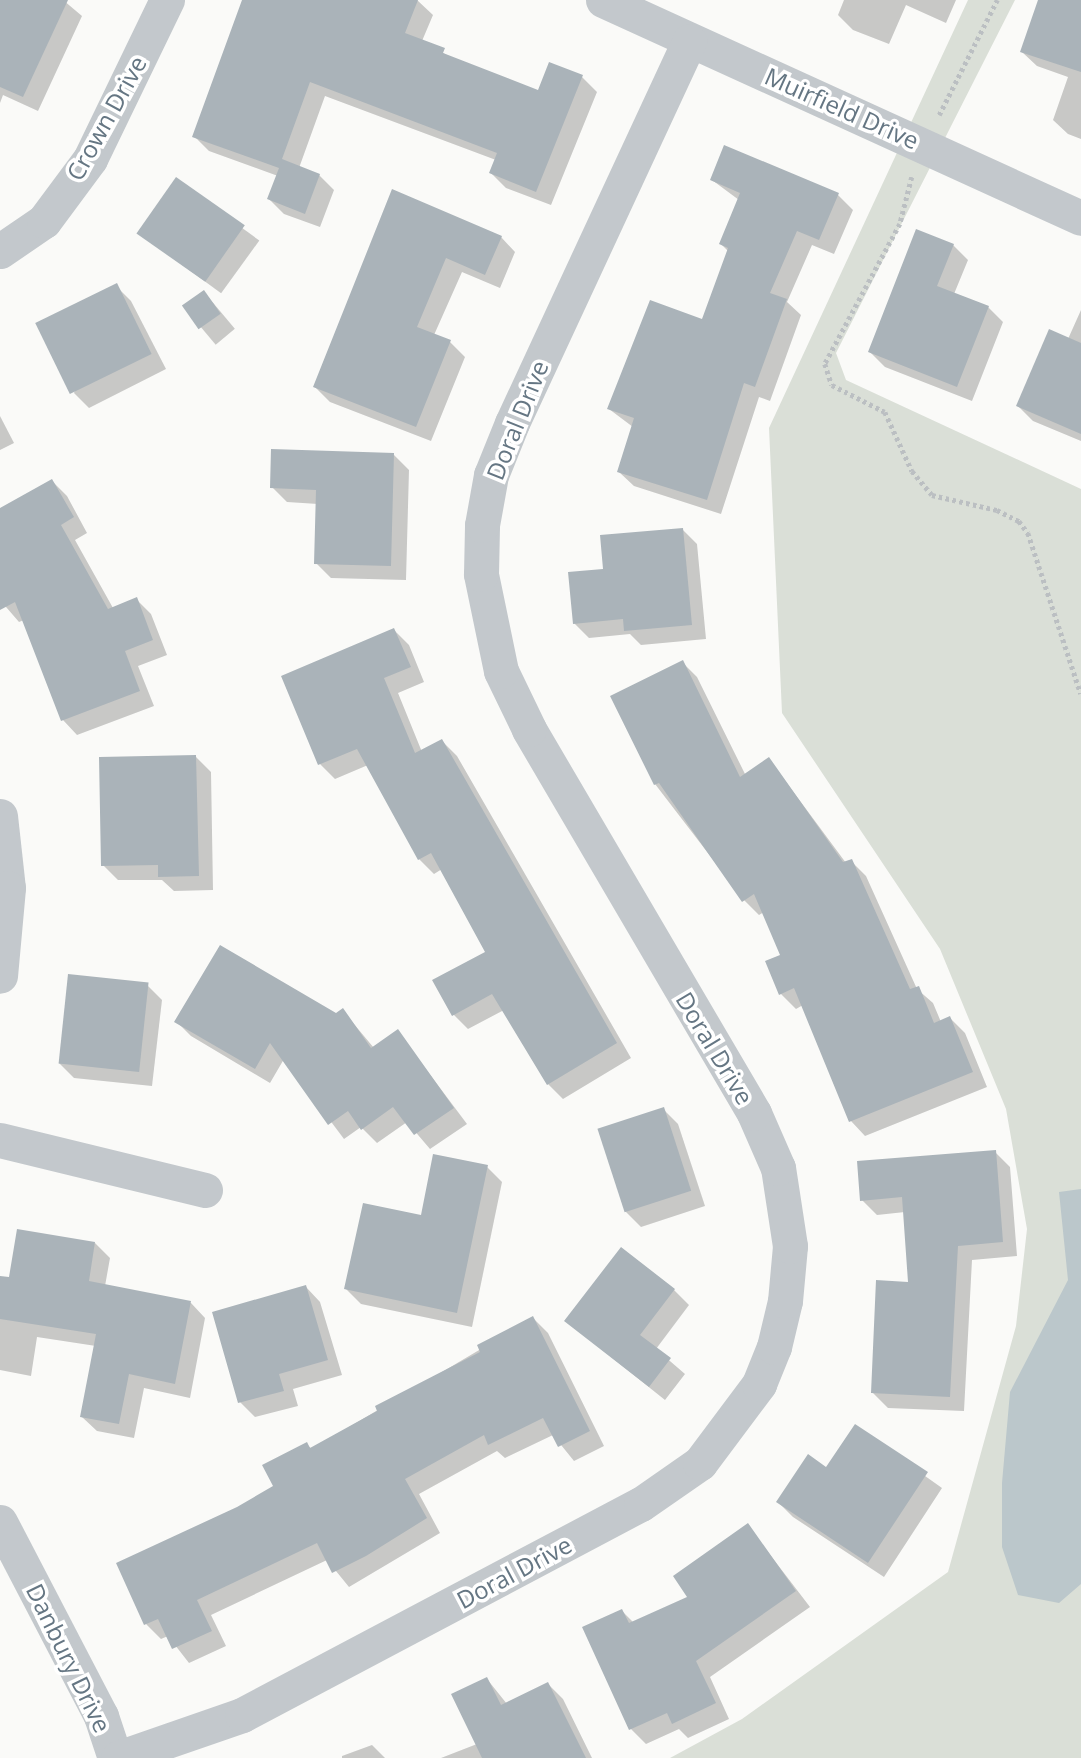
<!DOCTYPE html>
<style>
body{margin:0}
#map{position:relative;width:1081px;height:1758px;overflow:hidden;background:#fafaf8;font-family:"Open Sans",sans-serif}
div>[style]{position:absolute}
.green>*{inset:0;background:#dadfd7}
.water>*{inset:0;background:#bbc7cb}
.shadow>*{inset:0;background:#0003;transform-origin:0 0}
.building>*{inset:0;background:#aab3b9;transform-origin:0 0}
.path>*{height:4.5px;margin-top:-2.25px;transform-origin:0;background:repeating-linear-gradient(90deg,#bbbfc2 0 3.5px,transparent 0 7px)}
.minor>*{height:35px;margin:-17.5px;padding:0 17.5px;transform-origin:17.5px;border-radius:17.5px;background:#c3c8cc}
span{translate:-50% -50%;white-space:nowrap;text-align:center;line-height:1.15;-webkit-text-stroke:7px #fff;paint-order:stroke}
.street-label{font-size:24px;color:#657683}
</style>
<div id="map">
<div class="green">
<i style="clip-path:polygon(968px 0,1015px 0,836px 353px,846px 380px,1081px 489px,1081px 1758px,670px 1758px,742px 1719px,948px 1572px,1016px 1326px,1027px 1229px,1006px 1109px,940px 949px,782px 713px,769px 428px)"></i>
</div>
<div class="water">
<i style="clip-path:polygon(1081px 1189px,1081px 1584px,1059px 1603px,1018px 1595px,1002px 1547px,1002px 1483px,1010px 1392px,1068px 1280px,1059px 1192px)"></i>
</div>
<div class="shadow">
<i style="clip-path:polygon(0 0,63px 0,82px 16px,38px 111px,3px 95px,0 103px)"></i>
<i style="clip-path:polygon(244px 0,417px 0,433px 15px,422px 41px,452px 58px,539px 92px,582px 77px,597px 92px,551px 205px,506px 188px,491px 173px,496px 160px,325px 96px,299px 168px,319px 175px,334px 190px,320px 227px,284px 214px,269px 199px,278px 176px,209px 151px,194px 136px)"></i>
<i style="clip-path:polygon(844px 0,956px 0,946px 23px,906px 5px,889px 44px,853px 30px,838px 15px)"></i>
<i style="clip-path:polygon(1040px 0,1081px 0,1081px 139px,1068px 134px,1053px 120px,1068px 77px,1037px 66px,1022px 52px)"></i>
<i style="left:176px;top:180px;width:103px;height:65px;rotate:36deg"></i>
<i style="clip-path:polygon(712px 180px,838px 195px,853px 210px,834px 254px,812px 245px,787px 302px,801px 315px,770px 401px,759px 397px,721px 514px,634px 486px,619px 472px,633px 427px,609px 409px,703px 321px,729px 252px,721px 244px,739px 200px)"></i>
<i style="clip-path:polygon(393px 192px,501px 237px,515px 252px,500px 288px,462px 272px,434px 335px,450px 342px,465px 357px,431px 441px,330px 402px,315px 387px)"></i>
<i style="clip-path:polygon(953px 245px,968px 260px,954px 294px,988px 307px,1003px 322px,972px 401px,885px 367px,870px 352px)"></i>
<i style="clip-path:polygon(116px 286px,131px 301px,166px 369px,89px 408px,74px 393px)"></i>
<i style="left:204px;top:292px;width:48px;height:25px;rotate:50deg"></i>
<i style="clip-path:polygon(1081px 310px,1081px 441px,1033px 421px,1018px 406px,1068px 339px)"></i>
<i style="clip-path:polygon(0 416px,14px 443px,0 450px)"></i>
<i style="clip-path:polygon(394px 455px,409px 470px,406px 580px,331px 578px,316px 563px,318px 504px,287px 502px,272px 487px)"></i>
<i style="clip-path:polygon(52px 481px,67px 496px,87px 533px,75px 540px,113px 608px,136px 599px,151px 614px,167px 655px,138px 666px,154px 706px,77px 735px,63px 720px,24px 620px,19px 622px,0 600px,0 510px)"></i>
<i style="clip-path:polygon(682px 529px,697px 544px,706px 639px,641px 645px,630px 634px,589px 638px,574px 623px,605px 570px)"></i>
<i style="clip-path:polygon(394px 630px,409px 645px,424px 682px,398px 693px,422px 752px,442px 741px,457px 756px,631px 1058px,563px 1099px,548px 1084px,504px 1010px,468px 1029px,453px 1014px,487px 952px,442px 869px,434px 874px,419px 859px,368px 765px,335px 779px,320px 764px)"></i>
<i style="clip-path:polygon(682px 662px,697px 677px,746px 776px,769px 759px,846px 863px,851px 861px,866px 876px,917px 989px,933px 1003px,941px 1022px,950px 1018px,965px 1033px,987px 1087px,865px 1136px,851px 1121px,803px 1005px,796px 1009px,781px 994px,783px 956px,764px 912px,759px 915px,744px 900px,655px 784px)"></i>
<i style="clip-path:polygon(196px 757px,211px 772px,213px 890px,174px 891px,162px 880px,118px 880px,103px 865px)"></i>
<i style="clip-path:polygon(147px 985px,162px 1000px,152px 1086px,74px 1078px,59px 1063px)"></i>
<i style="clip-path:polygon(343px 1011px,374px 1048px,398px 1032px,467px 1124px,430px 1149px,407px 1122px,377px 1143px,361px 1127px,344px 1139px,284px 1059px,270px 1083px,191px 1036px,176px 1021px,336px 1015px)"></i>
<i style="clip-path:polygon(663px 1109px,678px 1124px,705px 1206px,641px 1227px,626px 1212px)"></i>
<i style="clip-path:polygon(995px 1152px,1010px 1167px,1017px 1256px,972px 1260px,964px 1411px,888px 1408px,873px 1393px,910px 1284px,905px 1212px,877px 1215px,862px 1200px)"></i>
<i style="clip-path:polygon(487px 1167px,502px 1182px,472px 1327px,361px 1304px,346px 1289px,422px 1217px)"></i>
<i style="clip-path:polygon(95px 1243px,110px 1258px,105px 1286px,191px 1303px,205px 1318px,190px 1398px,144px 1388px,134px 1438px,97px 1431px,82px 1417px,96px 1346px,37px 1337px,31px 1376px,0 1370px,0 1278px,10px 1279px)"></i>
<i style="clip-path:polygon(306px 1287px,320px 1302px,342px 1375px,293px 1389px,298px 1406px,255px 1417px,240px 1402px)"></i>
<i style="clip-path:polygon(674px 1290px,689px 1305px,656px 1349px,685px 1374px,665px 1400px,566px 1321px)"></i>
<i style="clip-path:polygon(533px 1318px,548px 1333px,604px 1446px,574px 1461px,553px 1435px,505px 1458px,497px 1451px,419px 1494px,440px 1533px,349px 1587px,327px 1560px,211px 1615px,226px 1646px,189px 1663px,168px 1636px,161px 1639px,146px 1624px,238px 1509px,275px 1486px,306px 1444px,312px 1449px)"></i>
<i style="clip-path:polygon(856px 1427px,942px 1488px,884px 1577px,793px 1517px,778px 1502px,827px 1469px)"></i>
<i style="clip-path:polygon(748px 1526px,810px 1607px,710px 1677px,729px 1719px,688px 1738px,679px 1729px,646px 1744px,631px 1729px,622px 1611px,634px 1623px,690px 1597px)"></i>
<i style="clip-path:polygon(487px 1679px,507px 1704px,548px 1684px,563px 1699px,592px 1758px,441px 1758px,477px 1744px)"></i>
<i style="clip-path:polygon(372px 1745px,385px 1758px,342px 1758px,342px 1756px)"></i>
</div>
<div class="building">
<i style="clip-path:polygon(0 0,68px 0,23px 97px,0 87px)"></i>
<i style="clip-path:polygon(242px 0,418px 0,405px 33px,445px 48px,443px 53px,538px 90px,549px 62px,583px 75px,536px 192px,489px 173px,497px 153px,310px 82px,282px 159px,320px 174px,305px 214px,267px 199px,279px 168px,192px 137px)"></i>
<i style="clip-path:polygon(1038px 0,1081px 0,1081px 72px,1020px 52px)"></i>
<i style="clip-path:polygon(724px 145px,839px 193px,819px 240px,797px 231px,770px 293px,787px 299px,755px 387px,744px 383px,707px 500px,617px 472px,634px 418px,607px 409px,650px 300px,702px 319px,728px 248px,719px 244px,740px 193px,710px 180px)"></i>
<i style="left:176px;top:177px;width:84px;height:69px;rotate:35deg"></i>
<i style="clip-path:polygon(392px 189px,502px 236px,485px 275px,446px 258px,417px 327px,451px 340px,416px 427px,313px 387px)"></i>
<i style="clip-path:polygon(916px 229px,954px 244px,937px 286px,989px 306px,957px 387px,868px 352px)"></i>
<i style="left:117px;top:283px;width:79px;height:91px;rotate:64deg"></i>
<i style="left:204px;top:290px;width:29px;height:27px;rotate:55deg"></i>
<i style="clip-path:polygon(1049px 329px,1081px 343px,1081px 434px,1016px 406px)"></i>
<i style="clip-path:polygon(271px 449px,394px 453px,391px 566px,314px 564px,316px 490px,270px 488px)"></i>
<i style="clip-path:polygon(52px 479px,74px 517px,61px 525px,108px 609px,137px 597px,153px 640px,125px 651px,140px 691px,61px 721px,15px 602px,0 610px,0 508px)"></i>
<i style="clip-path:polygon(683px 528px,692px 625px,624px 631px,623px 619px,573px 624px,568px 572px,603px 569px,600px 535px)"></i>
<i style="clip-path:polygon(394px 628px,411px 667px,384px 678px,415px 753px,442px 739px,617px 1043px,547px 1085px,492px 994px,452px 1016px,432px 980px,485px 952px,431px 853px,418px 860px,357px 749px,318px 765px,281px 676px)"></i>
<i style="clip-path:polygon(683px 660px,740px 777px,769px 757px,843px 862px,852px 859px,910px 989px,919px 986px,934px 1023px,950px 1016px,973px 1072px,849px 1122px,794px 988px,779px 995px,765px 961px,780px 955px,754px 894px,742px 902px,659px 783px,654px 785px,610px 696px)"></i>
<i style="clip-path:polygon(196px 755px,199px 876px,158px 877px,158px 865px,101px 866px,99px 757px)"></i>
<i style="clip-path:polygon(220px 945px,336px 1013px,343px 1008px,371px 1048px,398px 1029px,454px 1108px,414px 1135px,393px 1107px,361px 1130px,348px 1111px,328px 1125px,270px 1043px,255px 1069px,174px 1022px)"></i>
<i style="left:68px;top:974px;width:81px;height:90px;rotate:6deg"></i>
<i style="left:664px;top:1107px;width:88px;height:70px;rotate:72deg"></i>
<i style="clip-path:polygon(996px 1150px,1003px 1242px,958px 1246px,950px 1397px,871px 1393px,876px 1280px,908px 1282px,902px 1197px,860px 1201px,857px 1161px)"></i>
<i style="clip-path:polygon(433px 1154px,488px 1165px,457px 1313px,344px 1289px,363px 1203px,421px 1215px)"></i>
<i style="clip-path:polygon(17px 1229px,95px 1242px,89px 1281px,191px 1301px,175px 1384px,129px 1374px,119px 1424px,80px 1417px,96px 1334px,0 1319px,0 1276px,9px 1277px)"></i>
<i style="clip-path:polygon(621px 1247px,675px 1289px,640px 1335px,671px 1358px,649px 1387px,564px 1321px)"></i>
<i style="clip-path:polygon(306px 1285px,328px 1360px,279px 1374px,284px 1391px,238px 1403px,212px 1312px)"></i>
<i style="clip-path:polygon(533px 1316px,590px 1431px,558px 1447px,543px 1418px,488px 1445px,484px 1435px,405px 1479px,427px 1518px,366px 1556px,332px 1573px,317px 1543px,197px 1600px,212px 1631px,172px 1649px,158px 1619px,144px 1625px,116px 1563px,237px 1507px,273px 1486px,262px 1465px,307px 1442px,310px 1448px,377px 1411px,375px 1406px,480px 1352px,477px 1345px)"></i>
<i style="clip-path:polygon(855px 1424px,928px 1472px,868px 1563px,776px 1502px,808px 1454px,826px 1467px)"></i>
<i style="clip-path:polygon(748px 1523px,796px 1591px,696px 1661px,716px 1703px,672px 1724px,667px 1713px,629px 1730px,582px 1627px,622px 1609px,629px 1623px,687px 1597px,673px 1576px)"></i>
<i style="clip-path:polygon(487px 1677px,501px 1705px,548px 1682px,586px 1758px,482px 1758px,451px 1694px)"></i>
</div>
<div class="path">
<i style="left:939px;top:115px;width:129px;rotate:-63.2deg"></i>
<i style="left:912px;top:177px;width:49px;rotate:104.3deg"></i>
<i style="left:900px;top:224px;width:159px;rotate:118.2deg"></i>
<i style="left:825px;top:364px;width:22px;rotate:72deg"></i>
<i style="left:832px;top:385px;width:59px;rotate:27deg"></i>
<i style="left:885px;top:412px;width:65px;rotate:65.4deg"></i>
<i style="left:912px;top:471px;width:31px;rotate:50deg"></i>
<i style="left:932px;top:495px;width:67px;rotate:13deg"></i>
<i style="left:997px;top:510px;width:25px;rotate:27deg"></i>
<i style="left:1019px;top:521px;width:15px;rotate:53deg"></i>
<i style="left:1028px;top:533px;width:169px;rotate:71.8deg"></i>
</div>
<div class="minor">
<i style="left:603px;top:0;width:525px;rotate:24.52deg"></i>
<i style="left:0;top:251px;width:53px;rotate:-34.3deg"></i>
<i style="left:44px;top:221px;width:77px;rotate:-53.4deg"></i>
<i style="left:90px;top:159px;width:177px;rotate:-64.2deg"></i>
<i style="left:0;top:816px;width:72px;rotate:83.7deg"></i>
<i style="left:8px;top:888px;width:88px;rotate:95.2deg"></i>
<i style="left:0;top:1140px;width:211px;rotate:13.7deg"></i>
<i style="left:0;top:1522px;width:219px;rotate:62.5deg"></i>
<i style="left:101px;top:1716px;width:44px;rotate:71.6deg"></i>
<i style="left:118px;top:1758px;width:131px;rotate:-19.1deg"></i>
<i style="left:242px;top:1715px;width:451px;rotate:-27.9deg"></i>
<i style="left:641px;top:1504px;width:72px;rotate:-34.8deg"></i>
<i style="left:700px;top:1463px;width:99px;rotate:-53.2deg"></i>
<i style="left:759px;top:1384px;width:40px;rotate:-68deg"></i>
<i style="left:774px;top:1347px;width:47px;rotate:-76.6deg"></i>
<i style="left:785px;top:1301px;width:55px;rotate:-84.8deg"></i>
<i style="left:790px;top:1246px;width:79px;rotate:-98.7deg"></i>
<i style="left:778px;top:1168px;width:60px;rotate:-113.6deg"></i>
<i style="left:754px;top:1113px;width:445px;rotate:-120.4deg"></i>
<i style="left:529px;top:729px;width:64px;rotate:-115.8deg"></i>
<i style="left:501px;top:671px;width:99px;rotate:-101.7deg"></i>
<i style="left:481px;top:574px;width:49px;rotate:-88.8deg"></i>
<i style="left:482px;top:525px;width:51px;rotate:-79.8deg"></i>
<i style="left:491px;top:475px;width:56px;rotate:-68deg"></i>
<i style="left:512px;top:423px;width:421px;rotate:-65.1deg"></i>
</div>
<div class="street-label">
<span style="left:842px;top:108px;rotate:24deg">Muirfield Drive</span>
<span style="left:106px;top:118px;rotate:-61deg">Crown Drive</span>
<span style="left:517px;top:420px;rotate:-68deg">Doral Drive</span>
<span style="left:715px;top:1048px;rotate:59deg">Doral Drive</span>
<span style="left:514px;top:1572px;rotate:-28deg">Doral Drive</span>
<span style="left:69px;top:1658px;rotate:64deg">Danbury Drive</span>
</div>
</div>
